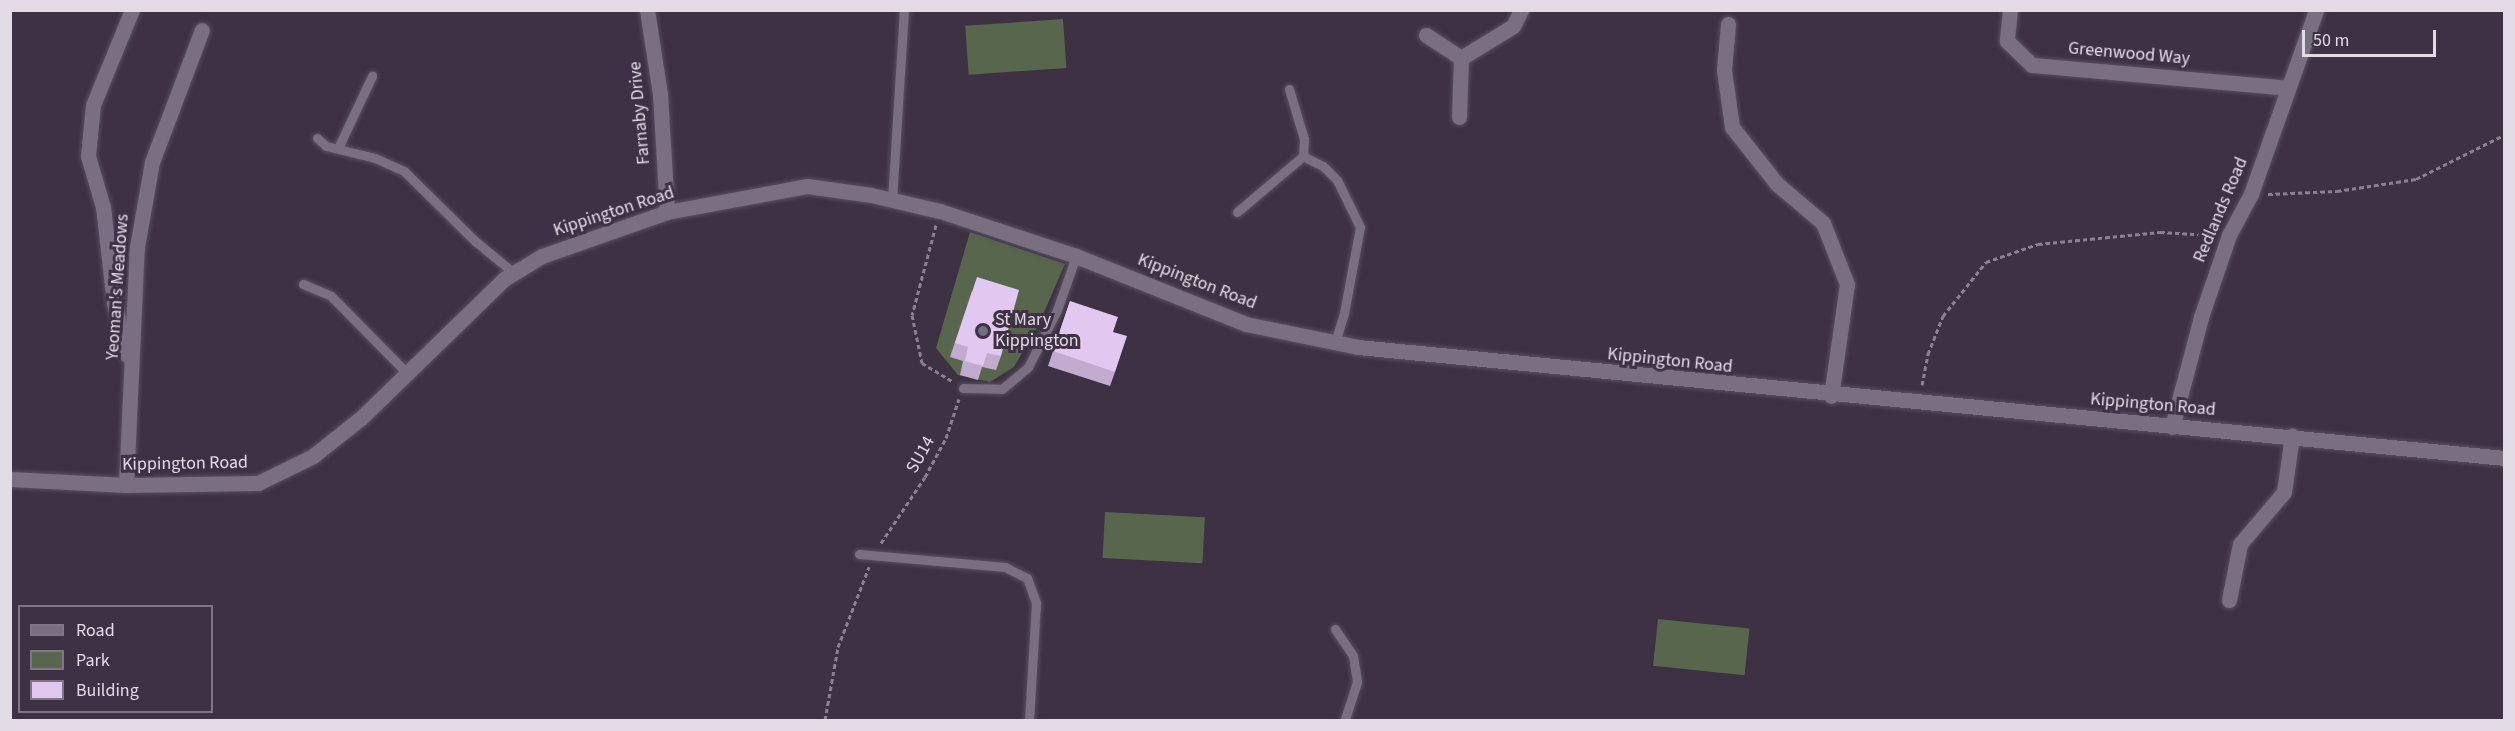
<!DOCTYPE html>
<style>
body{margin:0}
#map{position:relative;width:2515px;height:731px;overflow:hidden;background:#3d3143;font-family:"Source Sans 3",sans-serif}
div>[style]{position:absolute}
.green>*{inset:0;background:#57664d;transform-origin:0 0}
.path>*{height:3px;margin-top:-1.5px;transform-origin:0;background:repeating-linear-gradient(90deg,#8b8190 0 4.5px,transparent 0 7.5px)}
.roads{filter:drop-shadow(0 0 2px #594f5e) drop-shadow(0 0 2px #594f5e)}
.service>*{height:9px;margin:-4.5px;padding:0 4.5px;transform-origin:4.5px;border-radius:4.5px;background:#7a6e81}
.minor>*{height:15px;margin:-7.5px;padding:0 7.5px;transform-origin:7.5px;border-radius:7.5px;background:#7a6e81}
.wall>*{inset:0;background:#c2abcf}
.building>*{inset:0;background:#e2c7f1}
.dots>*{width:16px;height:16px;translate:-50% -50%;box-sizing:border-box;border:3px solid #3d3143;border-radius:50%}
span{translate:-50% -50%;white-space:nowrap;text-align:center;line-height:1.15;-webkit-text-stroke:6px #3d3143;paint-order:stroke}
.street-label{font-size:18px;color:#e2dbe6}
.poi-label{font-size:18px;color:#e2dbe6}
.left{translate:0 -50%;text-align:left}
.frame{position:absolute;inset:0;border:12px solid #e2dbe6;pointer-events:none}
.legend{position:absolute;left:18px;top:605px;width:195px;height:108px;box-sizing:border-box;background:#3d3143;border:2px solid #7f7584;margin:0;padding:8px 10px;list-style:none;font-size:18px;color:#e2dbe6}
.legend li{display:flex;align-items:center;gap:12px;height:30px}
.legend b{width:30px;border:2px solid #7f7584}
.scale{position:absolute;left:2302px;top:30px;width:134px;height:27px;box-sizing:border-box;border:3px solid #e2dbe6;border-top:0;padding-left:8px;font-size:18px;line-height:21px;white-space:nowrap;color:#e2dbe6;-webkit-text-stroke:4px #3d3143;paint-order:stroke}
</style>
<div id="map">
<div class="green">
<i style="left:1063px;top:19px;width:49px;height:98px;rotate:86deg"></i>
<i style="clip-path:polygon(970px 232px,1065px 264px,1039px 324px,1014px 367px,990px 382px,958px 375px,936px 348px)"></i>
<i style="left:1105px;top:512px;width:100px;height:46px;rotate:3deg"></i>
<i style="left:1658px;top:619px;width:92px;height:47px;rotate:6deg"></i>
</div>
<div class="path">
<i style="left:2268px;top:194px;width:69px;rotate:-2.5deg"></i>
<i style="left:2337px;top:191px;width:80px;rotate:-8.6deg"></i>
<i style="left:2416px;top:179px;width:98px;rotate:-26.6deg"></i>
<i style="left:936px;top:225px;width:93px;rotate:104.9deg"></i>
<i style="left:912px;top:315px;width:49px;rotate:78.2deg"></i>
<i style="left:922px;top:363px;width:35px;rotate:31deg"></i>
<i style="left:1922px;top:385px;width:32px;rotate:-79deg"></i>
<i style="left:1928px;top:354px;width:41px;rotate:-68.5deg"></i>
<i style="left:1943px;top:316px;width:69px;rotate:-51.5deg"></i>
<i style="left:1986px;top:262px;width:55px;rotate:-19.1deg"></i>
<i style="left:2038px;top:244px;width:123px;rotate:-5.6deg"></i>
<i style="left:2160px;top:232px;width:52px;rotate:3.3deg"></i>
<i style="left:881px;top:543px;width:79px;rotate:-56.3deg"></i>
<i style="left:925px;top:477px;width:44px;rotate:-61.7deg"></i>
<i style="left:946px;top:438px;width:41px;rotate:-71.6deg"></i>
<i style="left:825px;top:720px;width:74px;rotate:-79.9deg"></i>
<i style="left:838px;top:647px;width:86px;rotate:-68.8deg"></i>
</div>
<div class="roads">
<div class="service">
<i style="left:1289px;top:89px;width:52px;rotate:73.3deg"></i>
<i style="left:1304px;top:139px;width:17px;rotate:93deg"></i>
<i style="left:317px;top:138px;width:12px;rotate:42deg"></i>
<i style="left:326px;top:146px;width:50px;rotate:13.8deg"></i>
<i style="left:375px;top:158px;width:32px;rotate:24deg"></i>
<i style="left:404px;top:171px;width:100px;rotate:44.6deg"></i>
<i style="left:475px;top:241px;width:50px;rotate:39.4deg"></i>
<i style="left:338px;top:148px;width:80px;rotate:-64.7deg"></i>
<i style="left:1303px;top:156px;width:22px;rotate:27deg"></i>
<i style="left:1323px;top:166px;width:20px;rotate:45deg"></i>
<i style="left:1337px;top:180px;width:52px;rotate:63.9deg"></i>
<i style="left:1360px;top:227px;width:87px;rotate:100.5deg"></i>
<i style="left:1344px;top:313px;width:31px;rotate:107deg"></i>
<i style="left:892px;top:200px;width:190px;rotate:-86.4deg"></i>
<i style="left:1237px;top:212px;width:87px;rotate:-40.3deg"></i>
<i style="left:303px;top:284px;width:30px;rotate:23deg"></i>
<i style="left:331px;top:296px;width:105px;rotate:45.4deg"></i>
<i style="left:963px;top:388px;width:39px;rotate:1deg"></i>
<i style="left:1002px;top:389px;width:34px;rotate:-40deg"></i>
<i style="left:1028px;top:367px;width:64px;rotate:-63deg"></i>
<i style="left:1057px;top:310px;width:57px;rotate:-70.6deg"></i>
<i style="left:859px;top:554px;width:147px;rotate:5.1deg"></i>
<i style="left:1005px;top:567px;width:25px;rotate:27deg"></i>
<i style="left:1027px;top:578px;width:27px;rotate:70deg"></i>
<i style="left:1036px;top:603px;width:117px;rotate:93.4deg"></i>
<i style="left:1335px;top:629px;width:32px;rotate:56deg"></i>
<i style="left:1353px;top:656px;width:26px;rotate:81deg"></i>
<i style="left:1357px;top:682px;width:40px;rotate:108deg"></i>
</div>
<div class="minor">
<i style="left:647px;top:10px;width:85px;rotate:81.2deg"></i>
<i style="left:660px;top:94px;width:118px;rotate:86.6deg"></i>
<i style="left:2010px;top:10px;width:31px;rotate:96deg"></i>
<i style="left:2007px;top:41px;width:35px;rotate:44deg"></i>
<i style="left:2032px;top:65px;width:257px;rotate:5.1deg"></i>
<i style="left:1728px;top:24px;width:46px;rotate:95deg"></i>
<i style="left:1724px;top:70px;width:58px;rotate:82deg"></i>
<i style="left:1732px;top:127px;width:73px;rotate:51.7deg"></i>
<i style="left:1777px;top:184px;width:60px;rotate:40.3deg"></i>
<i style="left:1823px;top:223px;width:66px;rotate:68.5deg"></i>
<i style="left:1847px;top:284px;width:113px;rotate:98.1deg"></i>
<i style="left:1426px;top:35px;width:42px;rotate:33.3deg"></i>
<i style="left:1461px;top:58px;width:61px;rotate:-31.6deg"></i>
<i style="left:1513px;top:26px;width:18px;rotate:-63deg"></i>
<i style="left:1459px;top:117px;width:59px;rotate:-88.1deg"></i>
<i style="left:127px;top:355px;width:54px;rotate:-104deg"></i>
<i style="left:114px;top:303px;width:97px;rotate:-96.5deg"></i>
<i style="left:103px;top:207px;width:53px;rotate:-106.4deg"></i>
<i style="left:88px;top:156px;width:51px;rotate:-84.4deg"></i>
<i style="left:93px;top:105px;width:103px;rotate:-67.7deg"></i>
<i style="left:2172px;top:427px;width:114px;rotate:-75.2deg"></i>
<i style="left:2201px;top:317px;width:87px;rotate:-71.1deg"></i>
<i style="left:2229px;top:235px;width:47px;rotate:-61.8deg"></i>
<i style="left:2251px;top:194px;width:195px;rotate:-70.5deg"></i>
<i style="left:10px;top:479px;width:116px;rotate:3deg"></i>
<i style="left:126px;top:485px;width:132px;rotate:-0.9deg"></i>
<i style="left:258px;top:483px;width:61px;rotate:-26.1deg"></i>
<i style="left:313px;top:456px;width:61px;rotate:-38.4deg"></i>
<i style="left:361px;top:418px;width:199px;rotate:-44.2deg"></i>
<i style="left:504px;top:279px;width:44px;rotate:-31.2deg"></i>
<i style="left:542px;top:256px;width:133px;rotate:-19.4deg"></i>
<i style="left:667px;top:212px;width:142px;rotate:-10.5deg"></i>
<i style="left:807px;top:186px;width:65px;rotate:8deg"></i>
<i style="left:871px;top:195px;width:71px;rotate:13.1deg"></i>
<i style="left:940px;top:211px;width:143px;rotate:18.3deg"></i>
<i style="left:1076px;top:256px;width:183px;rotate:21.8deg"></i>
<i style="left:1246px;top:324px;width:114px;rotate:11.6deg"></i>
<i style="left:1358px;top:347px;width:1151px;rotate:5.53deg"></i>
<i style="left:126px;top:485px;width:238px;rotate:-87.4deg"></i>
<i style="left:137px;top:247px;width:86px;rotate:-80deg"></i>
<i style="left:152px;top:162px;width:141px;rotate:-69.3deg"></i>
<i style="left:2229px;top:600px;width:57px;rotate:-78.9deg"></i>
<i style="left:2240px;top:544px;width:68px;rotate:-49.8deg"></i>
<i style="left:2284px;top:492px;width:57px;rotate:-81.9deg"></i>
</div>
</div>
<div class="wall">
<i style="clip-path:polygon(972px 291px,1001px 356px,996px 370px,982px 367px,978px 380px,960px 375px,963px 361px,950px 357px)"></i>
<i style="clip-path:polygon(1070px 301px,1115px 372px,1110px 386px,1048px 366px)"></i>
</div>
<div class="building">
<i style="clip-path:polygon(977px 277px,1019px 290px,1001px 356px,987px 353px,983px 366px,965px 361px,968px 347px,955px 343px)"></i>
<i style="clip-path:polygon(1070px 301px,1118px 317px,1113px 332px,1127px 336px,1115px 372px,1053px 351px)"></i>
</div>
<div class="dots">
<i style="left:983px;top:331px;background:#6b7280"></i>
</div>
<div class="street-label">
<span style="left:2129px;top:54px;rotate:5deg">Greenwood Way</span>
<span style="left:640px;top:113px;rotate:-95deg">Farnaby Drive</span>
<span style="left:2221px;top:210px;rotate:-67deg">Redlands Road</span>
<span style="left:614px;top:212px;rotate:-18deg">Kippington Road</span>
<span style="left:1197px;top:282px;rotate:21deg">Kippington Road</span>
<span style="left:118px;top:287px;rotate:-86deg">Yeoman's Meadows</span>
<span style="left:1670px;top:361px;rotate:6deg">Kippington Road</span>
<span style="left:2153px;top:405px;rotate:5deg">Kippington Road</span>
<span style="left:921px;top:455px;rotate:-61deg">SU14</span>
<span style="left:185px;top:464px;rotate:-1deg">Kippington Road</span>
</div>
<div class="poi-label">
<span class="left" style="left:995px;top:331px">St Mary<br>Kippington</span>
</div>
<div class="frame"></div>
<ul class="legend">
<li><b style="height:8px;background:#7a6e81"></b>Road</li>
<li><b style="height:16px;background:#57664d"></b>Park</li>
<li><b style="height:16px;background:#e2c7f1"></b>Building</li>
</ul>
<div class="scale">50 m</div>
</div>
